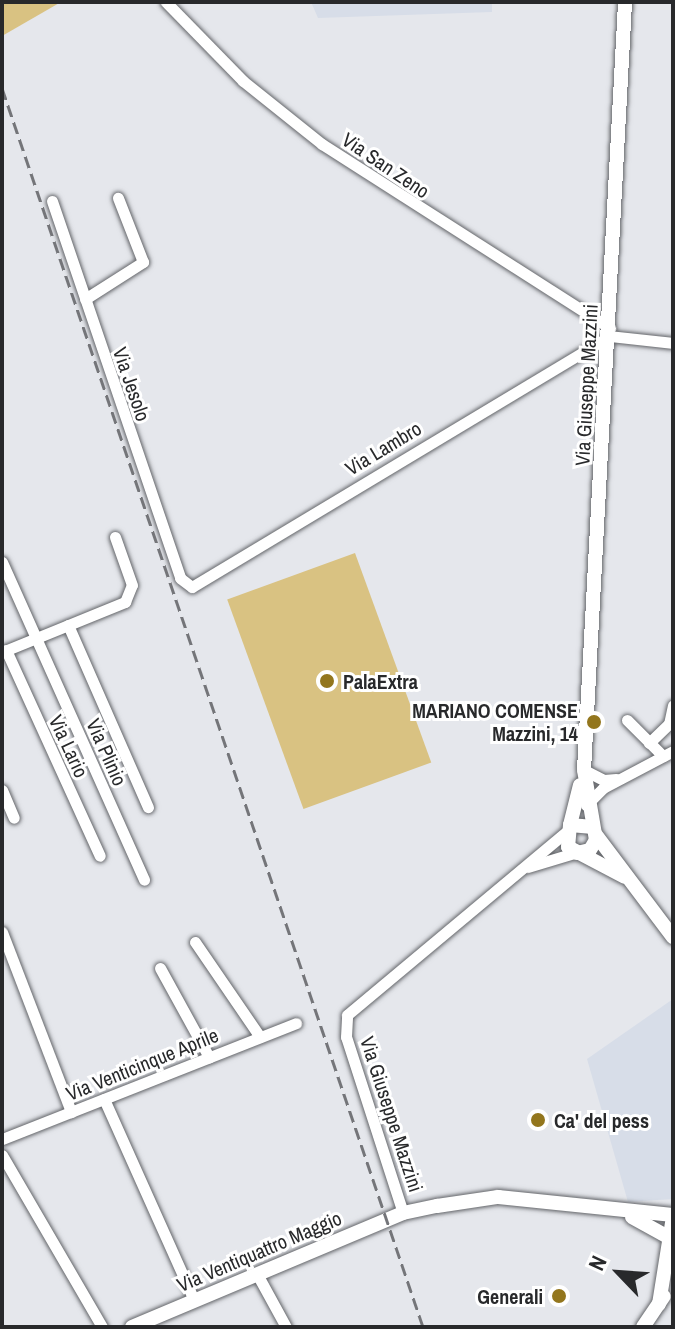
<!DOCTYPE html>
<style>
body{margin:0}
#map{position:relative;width:675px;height:1329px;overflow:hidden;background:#e5e7ec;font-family:"Archivo Narrow",sans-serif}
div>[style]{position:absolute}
.built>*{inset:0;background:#d7dde8}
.green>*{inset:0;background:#d9c282;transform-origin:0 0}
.roads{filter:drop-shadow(0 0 2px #636569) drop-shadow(0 0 2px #636569)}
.minor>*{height:11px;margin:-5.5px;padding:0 5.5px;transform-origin:5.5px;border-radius:5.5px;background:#fff}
.tertiary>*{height:14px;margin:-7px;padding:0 7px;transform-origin:7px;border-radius:7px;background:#fff}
.rail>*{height:3px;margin-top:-1.5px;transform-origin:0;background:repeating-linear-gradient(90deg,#747579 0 12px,transparent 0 18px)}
.dots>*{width:22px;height:22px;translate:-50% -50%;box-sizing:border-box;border:4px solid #fff;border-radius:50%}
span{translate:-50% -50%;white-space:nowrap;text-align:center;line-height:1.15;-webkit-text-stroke:6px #fff;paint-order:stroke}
.street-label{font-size:20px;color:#28292b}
.poi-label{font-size:20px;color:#28292b;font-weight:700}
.left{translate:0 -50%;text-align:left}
.right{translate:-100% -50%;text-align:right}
.frame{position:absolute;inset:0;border:4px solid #28292b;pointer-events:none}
.north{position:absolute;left:579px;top:1233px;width:80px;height:80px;-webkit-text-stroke:6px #fff;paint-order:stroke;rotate:295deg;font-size:22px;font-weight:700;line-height:32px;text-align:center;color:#28292b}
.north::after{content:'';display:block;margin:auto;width:28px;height:36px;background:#28292b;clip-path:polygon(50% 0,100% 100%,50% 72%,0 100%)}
</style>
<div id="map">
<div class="built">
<i style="clip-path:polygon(311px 2px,492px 2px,492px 12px,318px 18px)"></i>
<i style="clip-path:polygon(673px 999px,673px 1199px,628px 1202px,587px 1059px)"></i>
</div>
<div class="green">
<i style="clip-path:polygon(2px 2px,61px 2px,2px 36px)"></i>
<i style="left:355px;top:553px;width:223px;height:136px;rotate:70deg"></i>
</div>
<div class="roads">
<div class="minor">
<i style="left:166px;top:2px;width:110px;rotate:45.7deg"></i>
<i style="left:243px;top:81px;width:101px;rotate:38.6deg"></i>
<i style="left:322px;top:144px;width:342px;rotate:32.6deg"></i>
<i style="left:52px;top:201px;width:398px;rotate:71.2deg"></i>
<i style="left:180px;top:578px;width:15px;rotate:37deg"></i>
<i style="left:192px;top:587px;width:487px;rotate:-31deg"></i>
<i style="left:609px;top:336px;width:64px;rotate:6.2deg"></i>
<i style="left:85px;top:299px;width:69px;rotate:-32.5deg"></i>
<i style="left:143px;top:262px;width:69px;rotate:-111.3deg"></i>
<i style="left:2px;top:562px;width:348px;rotate:65.9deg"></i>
<i style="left:68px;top:625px;width:199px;rotate:66.3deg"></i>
<i style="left:6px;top:650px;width:226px;rotate:65.5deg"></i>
<i style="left:2px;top:652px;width:133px;rotate:-22.1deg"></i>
<i style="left:125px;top:602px;width:18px;rotate:-68deg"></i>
<i style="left:132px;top:585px;width:51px;rotate:-109.5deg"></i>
<i style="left:627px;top:720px;width:51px;rotate:45deg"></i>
<i style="left:649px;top:743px;width:28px;rotate:-44deg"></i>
<i style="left:669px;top:724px;width:19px;rotate:-78deg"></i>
<i style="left:584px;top:770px;width:22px;rotate:27deg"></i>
<i style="left:604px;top:780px;width:12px;rotate:-5deg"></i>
<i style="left:2px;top:790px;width:30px;rotate:67deg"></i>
<i style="left:586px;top:805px;width:24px;rotate:-45deg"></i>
<i style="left:603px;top:788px;width:79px;rotate:-27.9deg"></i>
<i style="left:528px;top:867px;width:48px;rotate:-16.9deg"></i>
<i style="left:2px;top:932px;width:193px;rotate:69deg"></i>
<i style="left:195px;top:942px;width:115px;rotate:55.6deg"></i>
<i style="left:160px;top:968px;width:102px;rotate:61.2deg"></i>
<i style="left:104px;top:1099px;width:220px;rotate:65.9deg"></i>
<i style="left:2px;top:1139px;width:316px;rotate:-21.5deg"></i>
<i style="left:2px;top:1155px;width:199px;rotate:59.8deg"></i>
<i style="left:403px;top:1213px;width:185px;rotate:-107.9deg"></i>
<i style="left:346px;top:1037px;width:22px;rotate:-87deg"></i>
<i style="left:347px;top:1015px;width:285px;rotate:-39.9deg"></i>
<i style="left:257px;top:1274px;width:60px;rotate:61.3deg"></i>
</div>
<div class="tertiary">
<i style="left:570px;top:825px;width:41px;rotate:-76deg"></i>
<i style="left:593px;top:827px;width:23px;rotate:-175deg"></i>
<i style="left:570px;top:825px;width:22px;rotate:95deg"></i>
<i style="left:568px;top:847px;width:64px;rotate:27.8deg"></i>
<i style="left:596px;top:835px;width:128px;rotate:53deg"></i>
<i style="left:577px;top:853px;width:13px;rotate:-13deg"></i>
<i style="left:590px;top:850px;width:12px;rotate:-59deg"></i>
<i style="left:596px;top:840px;width:71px;rotate:-99.7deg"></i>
<i style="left:584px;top:770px;width:769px;rotate:-86.94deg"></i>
<i style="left:632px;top:1217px;width:43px;rotate:28.9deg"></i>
<i style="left:659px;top:1304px;width:88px;rotate:-80.9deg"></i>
<i style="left:132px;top:1327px;width:294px;rotate:-22.8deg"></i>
<i style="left:403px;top:1213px;width:35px;rotate:-12deg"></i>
<i style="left:437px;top:1206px;width:62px;rotate:-8.4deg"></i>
<i style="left:498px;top:1197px;width:176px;rotate:5.9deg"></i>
<i style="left:643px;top:1327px;width:37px;rotate:-56deg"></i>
</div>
</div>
<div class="rail">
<i style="left:2px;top:88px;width:1309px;rotate:71.23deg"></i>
</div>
<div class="dots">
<i style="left:327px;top:681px;background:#93761d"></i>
<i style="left:594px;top:722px;background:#93761d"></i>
<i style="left:538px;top:1120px;background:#93761d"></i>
<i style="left:559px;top:1296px;background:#93761d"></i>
</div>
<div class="street-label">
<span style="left:386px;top:165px;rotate:34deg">Via San Zeno</span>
<span style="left:132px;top:384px;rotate:71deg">Via Jesolo</span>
<span style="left:586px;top:385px;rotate:-87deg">Via Giuseppe Mazzini</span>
<span style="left:383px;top:448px;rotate:-31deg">Via Lambro</span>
<span style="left:69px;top:746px;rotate:65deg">Via Lario</span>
<span style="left:107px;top:752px;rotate:66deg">Via Plinio</span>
<span style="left:142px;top:1064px;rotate:-22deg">Via Venticinque Aprile</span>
<span style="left:392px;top:1114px;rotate:72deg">Via Giuseppe Mazzini</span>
<span style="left:259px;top:1251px;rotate:-23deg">Via Ventiquattro Maggio</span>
</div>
<div class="poi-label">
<span class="left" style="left:343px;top:681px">PalaExtra</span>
<span class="right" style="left:578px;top:722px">MARIANO COMENSE<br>Mazzini, 14</span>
<span class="left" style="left:554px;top:1120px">Ca' del pess</span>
<span class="right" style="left:543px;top:1296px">Generali</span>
</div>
<div class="frame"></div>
<div class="north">N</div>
</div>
